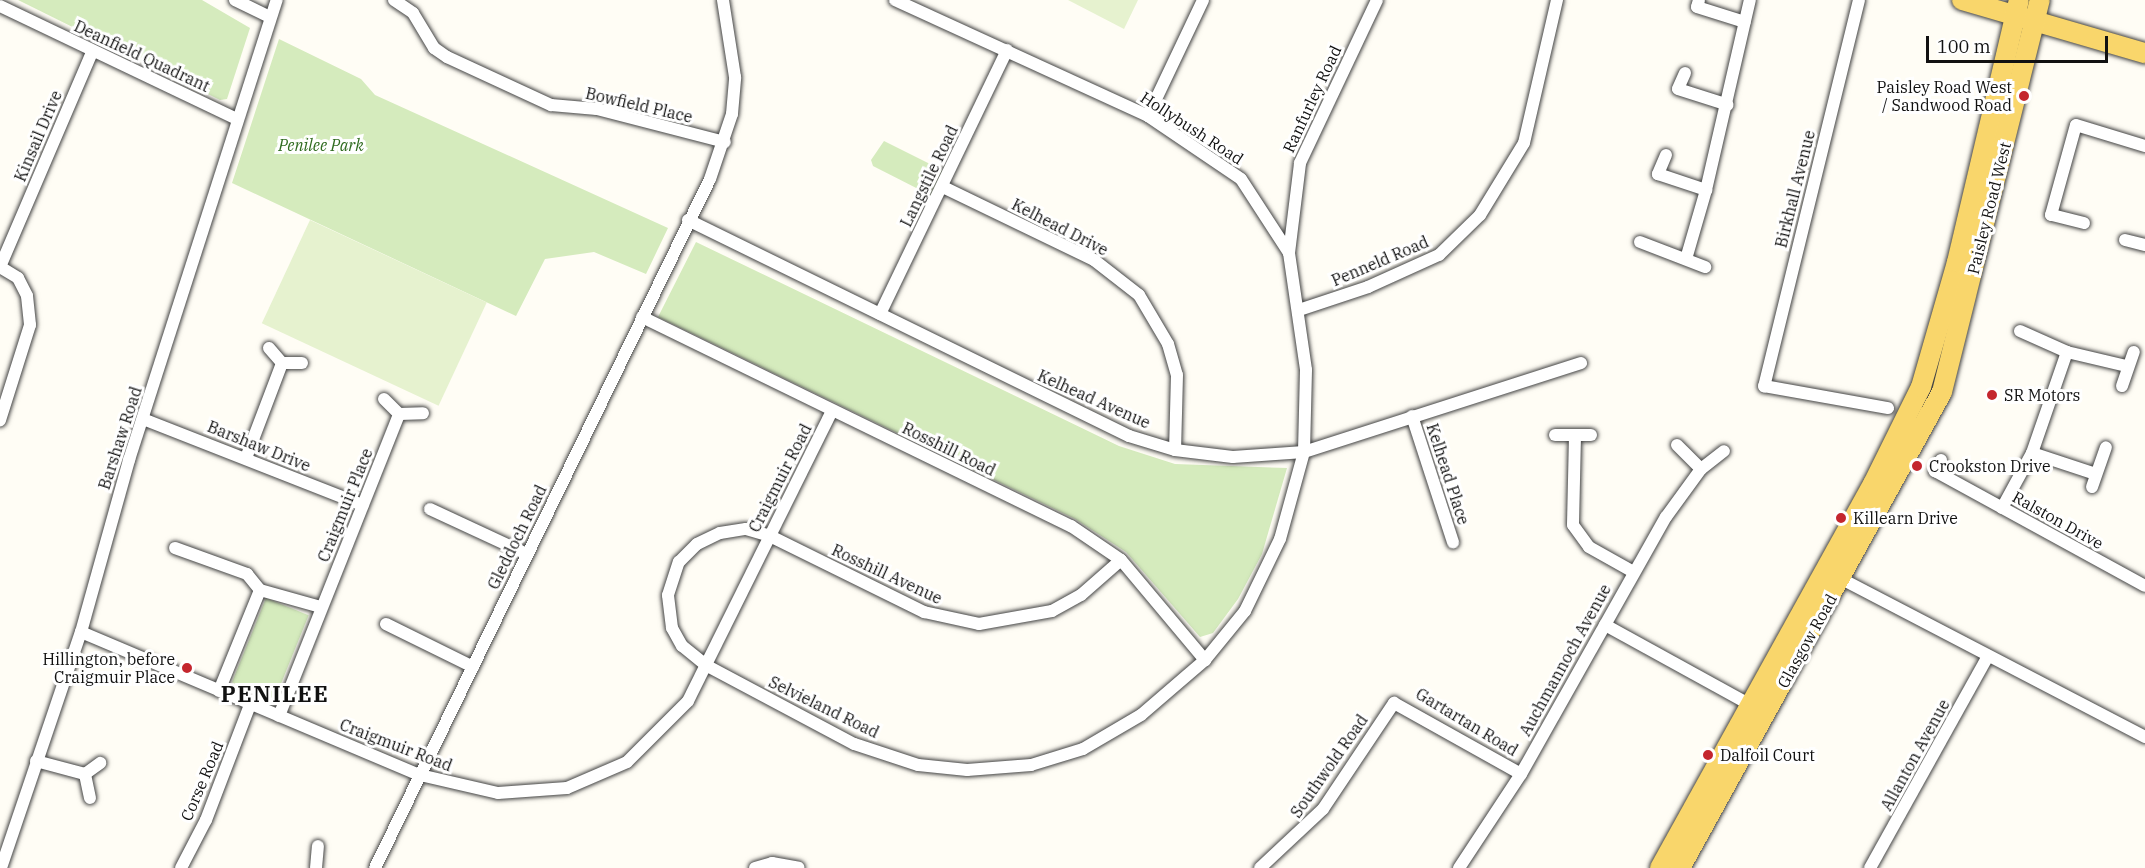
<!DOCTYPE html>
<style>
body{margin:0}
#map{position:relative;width:2145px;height:868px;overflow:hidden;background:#fffdf5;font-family:"IBM Plex Serif",serif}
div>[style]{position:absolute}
.green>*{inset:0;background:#d5ebbd;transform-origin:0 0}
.pitch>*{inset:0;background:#e6f2cf;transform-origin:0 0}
.roads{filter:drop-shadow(0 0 2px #444) drop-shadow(0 0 2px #444)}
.street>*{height:12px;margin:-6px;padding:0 6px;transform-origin:6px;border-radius:6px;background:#fff}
.primary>*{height:20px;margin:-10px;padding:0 10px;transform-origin:10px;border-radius:10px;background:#f9d66b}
.dots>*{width:16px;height:16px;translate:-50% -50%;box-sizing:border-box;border:3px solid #fff;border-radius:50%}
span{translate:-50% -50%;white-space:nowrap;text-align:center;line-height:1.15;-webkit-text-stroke:6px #fff;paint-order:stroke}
.street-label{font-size:16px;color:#111}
.poi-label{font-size:16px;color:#111}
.right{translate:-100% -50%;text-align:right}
.left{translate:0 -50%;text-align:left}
.park-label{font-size:16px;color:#2f6b1f;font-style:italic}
.district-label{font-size:22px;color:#111;font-weight:700;letter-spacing:1.5px}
.scale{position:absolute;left:1926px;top:36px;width:182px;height:27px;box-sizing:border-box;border:3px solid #111;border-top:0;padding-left:8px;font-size:18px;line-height:21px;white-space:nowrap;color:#111;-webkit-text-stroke:4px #fff;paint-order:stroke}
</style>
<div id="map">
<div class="green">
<i style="clip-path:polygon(18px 0,202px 0,250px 28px,227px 99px,220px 100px)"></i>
<i style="clip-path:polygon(279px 39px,361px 79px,375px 95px,668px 228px,646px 274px,594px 252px,545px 259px,516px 316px,232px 183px)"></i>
<i style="clip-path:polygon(884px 141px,944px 171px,932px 196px,873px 166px,871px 160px)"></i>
<i style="clip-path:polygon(696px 242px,1119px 446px,1175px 464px,1287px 468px,1262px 554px,1238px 599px,1213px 633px,1200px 637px,1126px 552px,1075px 519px,658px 317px)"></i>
<i style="left:266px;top:598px;width:46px;height:91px;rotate:22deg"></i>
</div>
<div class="pitch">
<i style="clip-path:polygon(1068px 0,1138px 0,1124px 29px)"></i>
<i style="left:310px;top:220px;width:195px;height:114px;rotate:25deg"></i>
</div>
<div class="roads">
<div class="street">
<i style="left:235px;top:0;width:39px;rotate:26deg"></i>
<i style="left:394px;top:0;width:23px;rotate:34deg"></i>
<i style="left:413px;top:13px;width:41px;rotate:59deg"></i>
<i style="left:434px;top:48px;width:16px;rotate:35deg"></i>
<i style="left:447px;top:57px;width:115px;rotate:24.8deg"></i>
<i style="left:551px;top:105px;width:46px;rotate:5deg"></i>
<i style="left:597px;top:109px;width:132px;rotate:14.5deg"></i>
<i style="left:895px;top:0;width:278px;rotate:24.6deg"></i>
<i style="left:1148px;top:116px;width:112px;rotate:34.1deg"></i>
<i style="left:1241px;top:179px;width:88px;rotate:57deg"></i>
<i style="left:1289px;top:253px;width:118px;rotate:81.7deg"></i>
<i style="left:1306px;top:370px;width:82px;rotate:91.4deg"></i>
<i style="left:1304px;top:452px;width:90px;rotate:105.4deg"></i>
<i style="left:1280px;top:539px;width:80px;rotate:115.9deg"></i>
<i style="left:1245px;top:611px;width:63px;rotate:129.2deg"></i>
<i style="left:1205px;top:660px;width:84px;rotate:139.3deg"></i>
<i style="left:1141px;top:715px;width:67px;rotate:149.6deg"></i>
<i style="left:1083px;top:749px;width:54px;rotate:162.9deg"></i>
<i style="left:1031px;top:765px;width:64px;rotate:175.5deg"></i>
<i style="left:967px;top:770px;width:49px;rotate:-174.2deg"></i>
<i style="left:918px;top:765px;width:67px;rotate:-161.8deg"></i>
<i style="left:854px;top:744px;width:166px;rotate:-152deg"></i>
<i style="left:707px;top:666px;width:32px;rotate:-141deg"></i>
<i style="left:682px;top:646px;width:21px;rotate:-119deg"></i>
<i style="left:672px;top:628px;width:33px;rotate:-97deg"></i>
<i style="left:668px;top:595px;width:35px;rotate:-72deg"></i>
<i style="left:679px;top:562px;width:25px;rotate:-45deg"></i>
<i style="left:697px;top:544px;width:25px;rotate:-26deg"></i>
<i style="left:720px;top:533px;width:26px;rotate:-9deg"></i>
<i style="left:746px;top:529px;width:25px;rotate:16deg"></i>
<i style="left:770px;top:536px;width:172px;rotate:26.3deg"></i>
<i style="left:924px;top:612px;width:56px;rotate:12.3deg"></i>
<i style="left:979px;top:624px;width:74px;rotate:-10.1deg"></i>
<i style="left:1052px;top:611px;width:33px;rotate:-29deg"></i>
<i style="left:1081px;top:595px;width:53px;rotate:-41.2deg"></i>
<i style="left:1699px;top:0;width:7px;rotate:106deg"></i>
<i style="left:1697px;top:7px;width:50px;rotate:17.4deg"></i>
<i style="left:1859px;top:0;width:398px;rotate:103.8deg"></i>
<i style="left:1764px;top:386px;width:126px;rotate:10.1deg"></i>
<i style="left:0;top:6px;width:263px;rotate:25.5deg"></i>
<i style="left:1685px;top:73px;width:17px;rotate:114deg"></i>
<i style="left:1678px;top:89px;width:52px;rotate:17.7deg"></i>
<i style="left:1148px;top:116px;width:128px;rotate:-64.6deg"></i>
<i style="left:1666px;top:155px;width:21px;rotate:113deg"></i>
<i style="left:1658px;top:174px;width:51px;rotate:18.4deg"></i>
<i style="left:1706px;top:190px;width:195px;rotate:-77deg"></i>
<i style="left:943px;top:187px;width:168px;rotate:25.8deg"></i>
<i style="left:1094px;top:260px;width:57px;rotate:37.9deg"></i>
<i style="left:1139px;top:295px;width:57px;rotate:59.4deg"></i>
<i style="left:1168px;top:344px;width:32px;rotate:74deg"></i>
<i style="left:1177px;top:375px;width:75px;rotate:91.5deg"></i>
<i style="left:688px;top:220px;width:491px;rotate:26.1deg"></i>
<i style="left:1129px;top:436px;width:48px;rotate:16.9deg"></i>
<i style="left:1175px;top:450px;width:58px;rotate:6.9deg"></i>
<i style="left:1233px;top:457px;width:71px;rotate:-4deg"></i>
<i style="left:1304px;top:452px;width:291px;rotate:-17.8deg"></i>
<i style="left:2084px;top:223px;width:34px;rotate:-166deg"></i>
<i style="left:2051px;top:215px;width:93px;rotate:-74.5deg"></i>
<i style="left:2076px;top:125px;width:72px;rotate:16.9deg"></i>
<i style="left:2125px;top:240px;width:21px;rotate:14deg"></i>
<i style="left:1640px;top:242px;width:70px;rotate:21deg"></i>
<i style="left:1289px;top:253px;width:91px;rotate:-83deg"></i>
<i style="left:1300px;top:163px;width:180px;rotate:-64.7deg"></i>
<i style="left:1686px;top:259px;width:72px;rotate:-73.8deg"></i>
<i style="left:0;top:267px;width:234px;rotate:-66.8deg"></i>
<i style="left:0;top:267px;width:21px;rotate:31deg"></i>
<i style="left:18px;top:278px;width:20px;rotate:63deg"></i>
<i style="left:27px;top:296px;width:29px;rotate:84deg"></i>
<i style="left:30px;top:325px;width:100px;rotate:107.5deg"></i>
<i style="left:1299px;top:310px;width:73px;rotate:-18.4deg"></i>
<i style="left:1368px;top:287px;width:78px;rotate:-24.3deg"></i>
<i style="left:1439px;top:255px;width:57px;rotate:-44.3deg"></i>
<i style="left:1480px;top:215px;width:84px;rotate:-58.6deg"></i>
<i style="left:1524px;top:143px;width:147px;rotate:-77deg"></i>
<i style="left:880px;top:314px;width:293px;rotate:-64.3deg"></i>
<i style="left:642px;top:317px;width:477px;rotate:26deg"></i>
<i style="left:1071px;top:526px;width:60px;rotate:34.2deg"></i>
<i style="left:1121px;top:560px;width:131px;rotate:50deg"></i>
<i style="left:2020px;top:331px;width:51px;rotate:24.1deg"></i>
<i style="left:269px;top:348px;width:20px;rotate:49deg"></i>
<i style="left:282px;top:363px;width:20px"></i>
<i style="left:2122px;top:386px;width:36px;rotate:-71deg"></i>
<i style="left:384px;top:399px;width:21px;rotate:45deg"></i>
<i style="left:399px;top:414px;width:24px;rotate:-2deg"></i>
<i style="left:1412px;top:416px;width:133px;rotate:72deg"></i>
<i style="left:143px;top:419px;width:236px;rotate:21.4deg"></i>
<i style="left:1555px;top:435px;width:36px"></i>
<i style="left:1575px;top:436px;width:89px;rotate:91.3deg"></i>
<i style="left:1573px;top:525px;width:27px;rotate:54deg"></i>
<i style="left:1589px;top:547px;width:49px;rotate:29.2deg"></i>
<i style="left:1677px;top:445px;width:34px;rotate:45deg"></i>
<i style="left:2032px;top:453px;width:67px;rotate:18.2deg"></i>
<i style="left:246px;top:458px;width:102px;rotate:-69.2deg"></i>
<i style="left:1941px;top:460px;width:13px;rotate:119deg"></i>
<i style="left:1935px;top:471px;width:239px;rotate:28.7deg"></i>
<i style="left:2092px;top:487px;width:42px;rotate:-70.7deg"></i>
<i style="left:2002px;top:508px;width:63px;rotate:-61.4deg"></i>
<i style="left:2032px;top:453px;width:107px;rotate:-70.9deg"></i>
<i style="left:2067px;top:352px;width:61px;rotate:13.3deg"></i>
<i style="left:430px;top:509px;width:107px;rotate:24.9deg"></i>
<i style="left:175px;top:548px;width:77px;rotate:19.9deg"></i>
<i style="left:247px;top:574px;width:21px;rotate:51deg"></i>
<i style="left:1834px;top:575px;width:351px;rotate:27.5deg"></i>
<i style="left:260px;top:590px;width:63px;rotate:15.6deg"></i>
<i style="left:386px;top:624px;width:97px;rotate:26.3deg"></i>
<i style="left:1605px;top:625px;width:170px;rotate:28.8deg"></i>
<i style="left:81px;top:632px;width:368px;rotate:22.9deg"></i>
<i style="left:420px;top:775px;width:80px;rotate:13deg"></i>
<i style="left:498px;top:793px;width:69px;rotate:-4.1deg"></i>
<i style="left:567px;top:788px;width:65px;rotate:-23.4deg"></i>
<i style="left:627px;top:762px;width:86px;rotate:-45deg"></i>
<i style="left:688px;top:701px;width:324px;rotate:-63.6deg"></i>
<i style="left:219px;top:691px;width:109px;rotate:-67.9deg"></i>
<i style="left:279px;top:716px;width:325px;rotate:-68.3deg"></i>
<i style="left:36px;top:761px;width:51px;rotate:14.9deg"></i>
<i style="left:90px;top:798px;width:25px;rotate:-102deg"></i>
<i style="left:85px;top:774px;width:19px;rotate:-36deg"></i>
<i style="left:1px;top:868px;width:249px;rotate:-71.3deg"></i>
<i style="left:81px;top:632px;width:179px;rotate:-74.4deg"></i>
<i style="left:129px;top:460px;width:483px;rotate:-72.2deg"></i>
<i style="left:181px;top:868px;width:54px;rotate:-62.5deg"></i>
<i style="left:206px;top:820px;width:123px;rotate:-69.1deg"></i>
<i style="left:316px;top:868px;width:22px;rotate:-85deg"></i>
<i style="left:375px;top:868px;width:766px;rotate:-64.07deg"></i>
<i style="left:710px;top:179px;width:69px;rotate:-71.3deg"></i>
<i style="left:732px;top:114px;width:37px;rotate:-85deg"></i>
<i style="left:735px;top:77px;width:78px;rotate:-98.9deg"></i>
<i style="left:755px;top:868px;width:18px;rotate:-16deg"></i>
<i style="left:772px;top:863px;width:27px;rotate:10deg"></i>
<i style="left:1260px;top:868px;width:86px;rotate:-43.1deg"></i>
<i style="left:1323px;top:809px;width:128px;rotate:-56.2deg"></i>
<i style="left:1394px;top:703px;width:145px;rotate:29.2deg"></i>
<i style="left:1459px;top:868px;width:113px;rotate:-56.6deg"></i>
<i style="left:1521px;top:774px;width:295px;rotate:-60.6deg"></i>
<i style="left:1666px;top:517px;width:59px;rotate:-53.9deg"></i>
<i style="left:1701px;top:469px;width:29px;rotate:-38deg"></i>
<i style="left:1870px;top:868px;width:240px;rotate:-60.9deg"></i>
</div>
<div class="primary">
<i style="left:1962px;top:0;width:191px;rotate:16.2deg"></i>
<i style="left:1660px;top:868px;width:439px;rotate:-61deg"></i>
<i style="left:1873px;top:484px;width:108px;rotate:-63.7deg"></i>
<i style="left:1921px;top:387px;width:130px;rotate:-73.9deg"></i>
<i style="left:1957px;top:262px;width:269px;rotate:-76.7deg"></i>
<i style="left:1680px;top:868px;width:543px;rotate:-61.17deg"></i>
<i style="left:1942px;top:392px;width:404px;rotate:-76deg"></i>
</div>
</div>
<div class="dots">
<i style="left:2024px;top:96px;background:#c4262e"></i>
<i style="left:1992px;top:395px;background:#c4262e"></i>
<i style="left:1917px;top:466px;background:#c4262e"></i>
<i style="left:1841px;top:518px;background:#c4262e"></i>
<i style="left:187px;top:668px;background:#c4262e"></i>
<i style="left:1708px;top:755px;background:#c4262e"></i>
</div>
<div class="street-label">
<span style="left:142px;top:56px;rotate:25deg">Deanfield Quadrant</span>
<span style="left:1312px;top:99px;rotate:-65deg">Ranfurley Road</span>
<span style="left:639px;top:105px;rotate:13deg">Bowfield Place</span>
<span style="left:1192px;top:128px;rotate:33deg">Hollybush Road</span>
<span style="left:38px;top:136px;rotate:-67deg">Kinsail Drive</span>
<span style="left:929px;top:176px;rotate:-64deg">Langstile Road</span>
<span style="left:1795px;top:189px;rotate:-76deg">Birkhall Avenue</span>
<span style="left:1989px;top:208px;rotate:-76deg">Paisley Road West</span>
<span style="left:1060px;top:227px;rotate:27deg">Kelhead Drive</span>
<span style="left:1380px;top:261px;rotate:-23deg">Penneld Road</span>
<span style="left:1094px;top:399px;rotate:24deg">Kelhead Avenue</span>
<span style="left:120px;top:438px;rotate:-72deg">Barshaw Road</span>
<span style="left:259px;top:446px;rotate:22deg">Barshaw Drive</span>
<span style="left:949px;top:449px;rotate:26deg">Rosshill Road</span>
<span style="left:1448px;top:474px;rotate:72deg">Kelhead Place</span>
<span style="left:780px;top:478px;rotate:-63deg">Craigmuir Road</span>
<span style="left:345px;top:505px;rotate:-68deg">Craigmuir Place</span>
<span style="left:2058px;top:520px;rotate:29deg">Ralston Drive</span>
<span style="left:517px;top:537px;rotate:-64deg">Gleddoch Road</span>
<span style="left:887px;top:574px;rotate:25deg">Rosshill Avenue</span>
<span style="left:1807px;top:641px;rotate:-61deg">Glasgow Road</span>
<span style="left:1565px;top:660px;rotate:-61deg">Auchmannoch Avenue</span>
<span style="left:824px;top:707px;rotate:26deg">Selvieland Road</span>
<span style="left:1467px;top:722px;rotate:31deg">Gartartan Road</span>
<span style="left:396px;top:745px;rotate:21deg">Craigmuir Road</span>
<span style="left:1915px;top:755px;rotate:-61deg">Allanton Avenue</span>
<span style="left:1329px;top:766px;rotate:-55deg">Southwold Road</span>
<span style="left:202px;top:781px;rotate:-67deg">Corse Road</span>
</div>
<div class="poi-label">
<span class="right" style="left:2012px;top:96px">Paisley Road West<br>/ Sandwood Road</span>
<span class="left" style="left:2004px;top:395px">SR Motors</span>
<span class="left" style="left:1929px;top:466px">Crookston Drive</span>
<span class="left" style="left:1853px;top:518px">Killearn Drive</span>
<span class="right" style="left:175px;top:668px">Hillington, before<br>Craigmuir Place</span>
<span class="left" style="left:1720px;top:755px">Dalfoil Court</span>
</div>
<div class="park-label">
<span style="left:321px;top:145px">Penilee Park</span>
</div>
<div class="district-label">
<span style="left:275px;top:694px">PENILEE</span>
</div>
<div class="scale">100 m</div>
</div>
